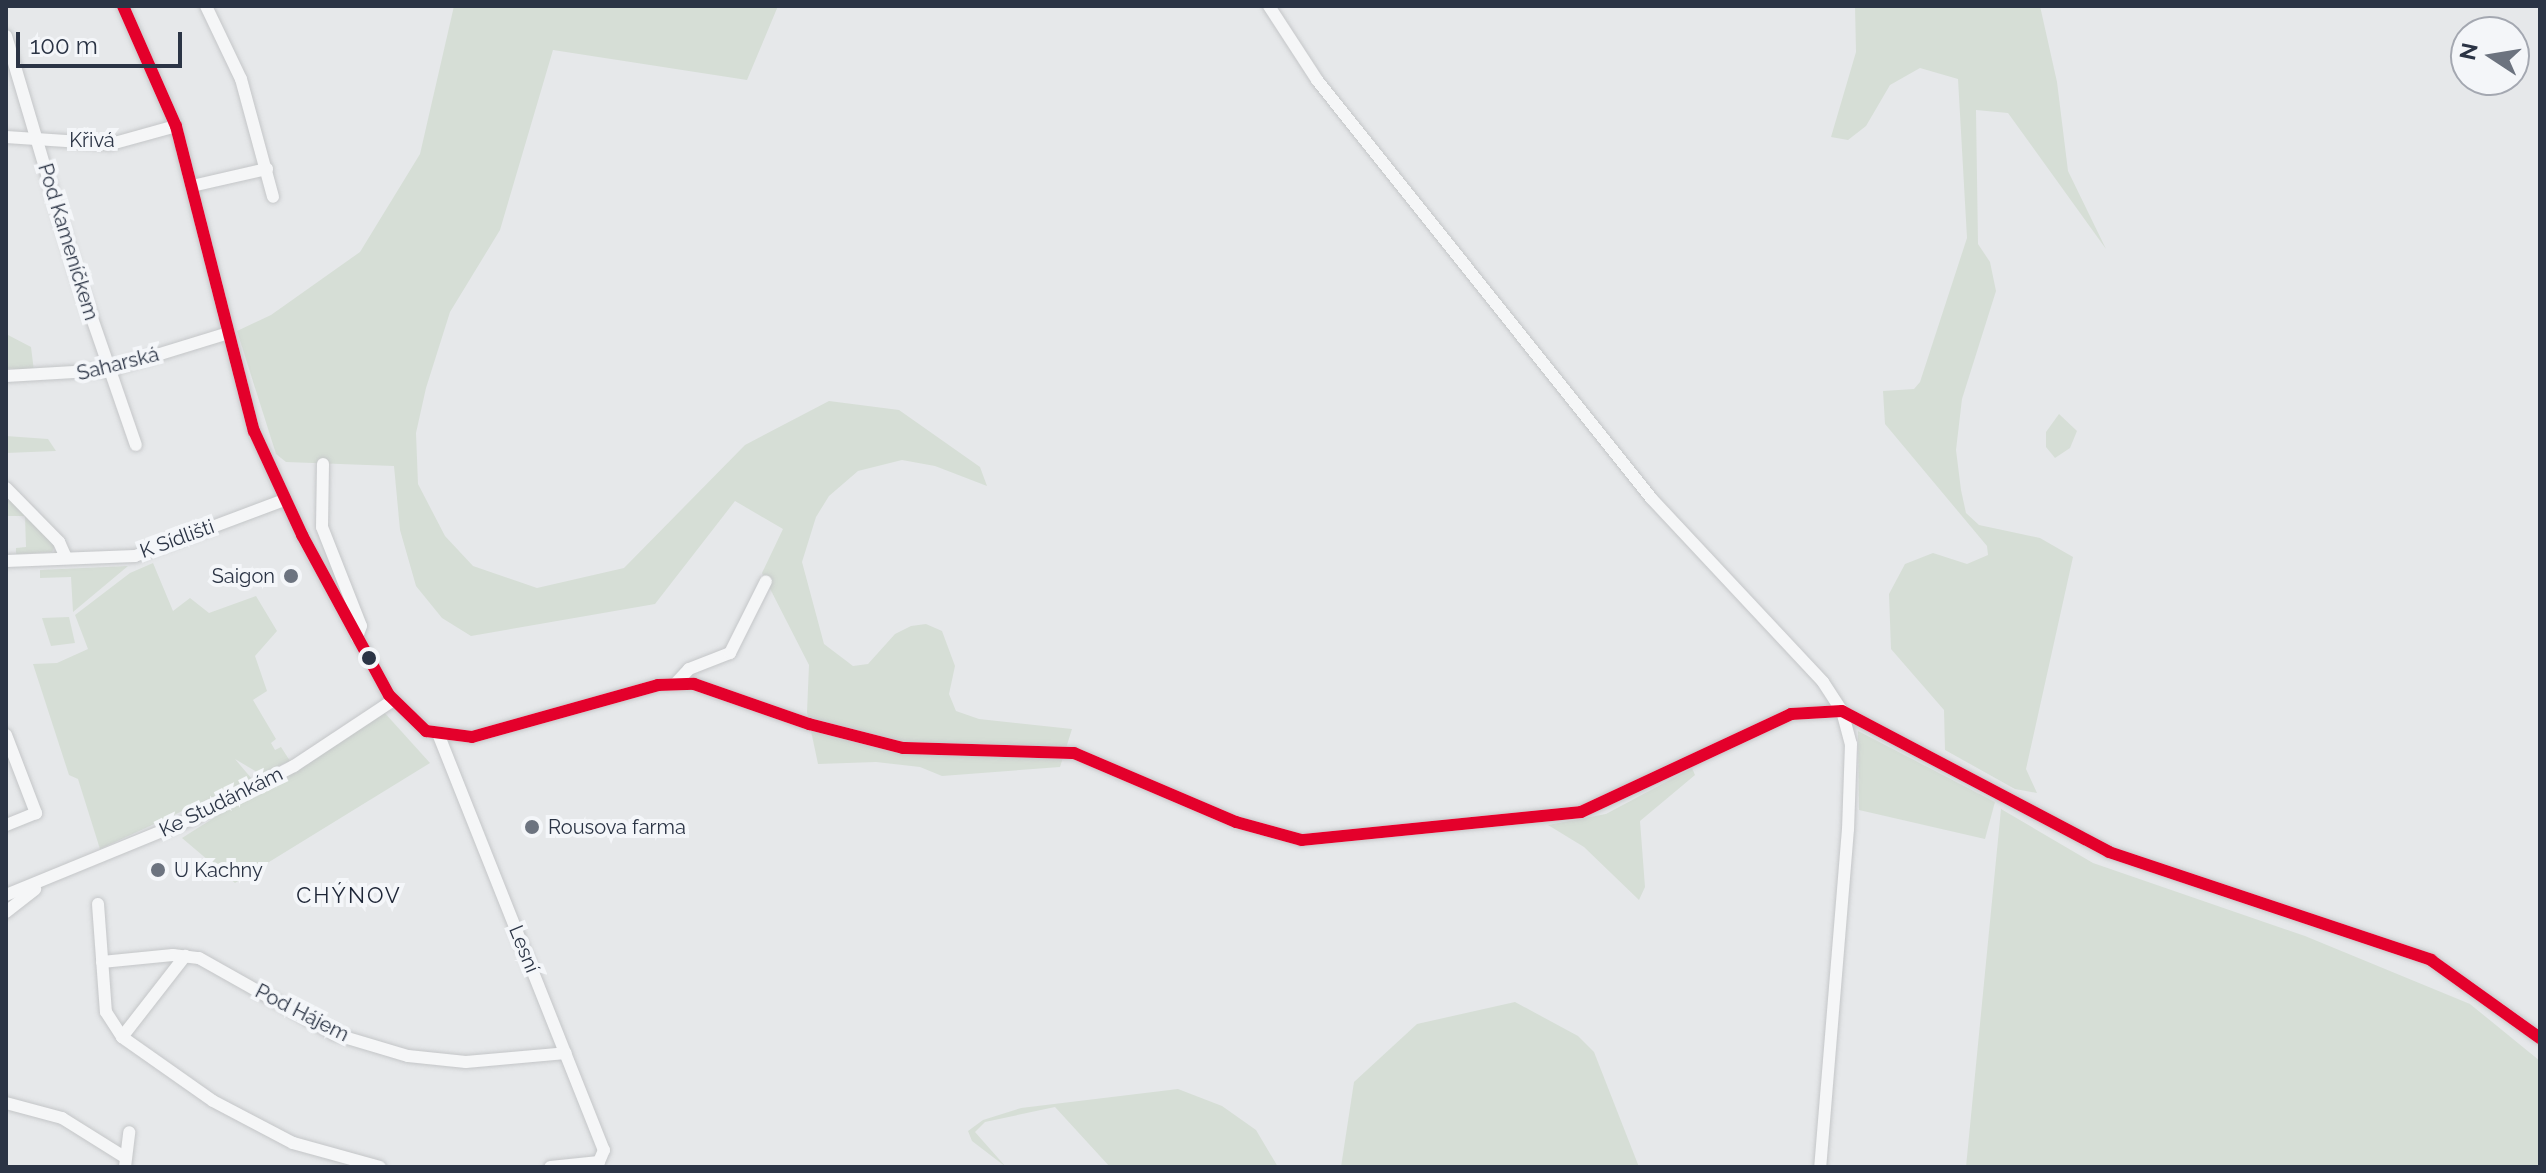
<!DOCTYPE html>
<meta charset="utf-8">
<style>
body{margin:0}
#map{position:relative;width:2546px;height:1173px;overflow:hidden;background:#e6e8ea;font-family:Raleway,sans-serif}
div>[style]{position:absolute}
.green>*{inset:0;background:#d6ded6}
.roads{filter:drop-shadow(0 0 2px #c4c6c8) drop-shadow(0 0 2px #c4c6c8)}
.minor>*{height:12px;margin:-6px;padding:0 6px;transform-origin:6px;border-radius:6px;background:#f5f6f7}
.bus-1>*{height:12px;margin:-6px;padding:0 6px;transform-origin:6px;border-radius:6px;background:#e4002b}
.dots>*{width:22px;height:22px;translate:-50% -50%;box-sizing:border-box;border:4px solid #f4f6f9;border-radius:50%}
span{translate:-50% -50%;white-space:nowrap;text-align:center;line-height:1.15;-webkit-text-stroke:8px #f4f6f9;paint-order:stroke}
.street-label{font-size:20px;color:#2b3445}
.poi-label{font-size:20px;color:#2b3445}
.right{translate:-100% -50%;text-align:right}
.left{translate:0 -50%;text-align:left}
.neighbourhood-label{font-size:22px;color:#1d2536;letter-spacing:2px}
.frame{position:absolute;inset:0;border:8px solid #2b3445;pointer-events:none}
.north{position:absolute;left:2450px;top:16px;width:80px;height:80px;box-sizing:border-box;background:#f4f6f9;border:2px solid #a4a8b1;border-radius:50%;rotate:282deg;font-size:22px;font-weight:700;line-height:32px;text-align:center;color:#2b3445}
.north::after{content:'';display:block;margin:auto;width:28px;height:36px;background:#6c737f;clip-path:polygon(50% 0,100% 100%,50% 72%,0 100%)}
.scale{position:absolute;left:16px;top:32px;width:166px;height:36px;box-sizing:border-box;border:4px solid #2b3445;border-top:0;padding-left:10px;font-size:24px;line-height:28px;white-space:nowrap;color:#2b3445;-webkit-text-stroke:6px #f4f6f9;paint-order:stroke}
</style>
<div id="map">
<div class="green">
<i style="clip-path:polygon(454px 6px,778px 6px,747px 80px,553px 50px,500px 230px,450px 312px,426px 388px,416px 433px,418px 484px,445px 536px,473px 566px,537px 588px,624px 568px,745px 445px,829px 401px,899px 410px,980px 467px,987px 486px,935px 466px,902px 460px,858px 471px,829px 496px,816px 517px,802px 562px,824px 644px,853px 666px,868px 664px,895px 634px,911px 626px,926px 624px,942px 631px,955px 666px,949px 694px,956px 711px,979px 719px,1072px 729px,1060px 767px,942px 776px,920px 767px,876px 762px,818px 764px,807px 712px,809px 665px,762px 573px,783px 529px,735px 501px,655px 604px,471px 636px,442px 618px,416px 586px,400px 530px,394px 466px,286px 462px,276px 454px,237px 331px,271px 315px,360px 252px,420px 154px)"></i>
<i style="clip-path:polygon(1855px 6px,2040px 6px,2057px 82px,2068px 171px,2106px 249px,2008px 113px,1976px 110px,1978px 244px,1990px 262px,1996px 291px,1962px 399px,1956px 450px,1961px 490px,1966px 513px,1979px 525px,2040px 538px,2073px 557px,2026px 769px,2037px 793px,2015px 789px,1945px 750px,1944px 710px,1891px 649px,1889px 594px,1905px 564px,1933px 553px,1967px 564px,1988px 555px,1987px 546px,1885px 424px,1883px 391px,1914px 389px,1920px 382px,1967px 238px,1958px 79px,1920px 68px,1890px 85px,1866px 126px,1848px 140px,1831px 137px,1856px 52px)"></i>
<i style="clip-path:polygon(6px 327px,8px 335px,31px 347px,34px 371px,6px 368px)"></i>
<i style="clip-path:polygon(2059px 414px,2077px 431px,2070px 448px,2055px 458px,2046px 447px,2046px 432px)"></i>
<i style="clip-path:polygon(6px 436px,48px 439px,56px 451px,6px 453px)"></i>
<i style="clip-path:polygon(6px 493px,56px 544px,52px 552px,16px 554px,16px 548px,26px 547px,25px 516px,6px 516px)"></i>
<i style="clip-path:polygon(153px 563px,173px 611px,190px 598px,209px 613px,256px 596px,277px 631px,255px 656px,267px 691px,253px 700px,276px 739px,271px 743px,275px 750px,281px 747px,290px 761px,260px 774px,235px 759px,252px 779px,100px 849px,78px 779px,69px 775px,33px 664px,57px 663px,88px 649px,75px 615px,130px 573px)"></i>
<i style="clip-path:polygon(128px 566px,73px 612px,71px 577px,40px 578px,40px 570px)"></i>
<i style="clip-path:polygon(69px 617px,75px 643px,51px 646px,42px 618px)"></i>
<i style="clip-path:polygon(383px 711px,430px 763px,235px 883px,182px 838px)"></i>
<i style="clip-path:polygon(1858px 731px,1995px 802px,1985px 839px,1859px 810px)"></i>
<i style="clip-path:polygon(1692px 768px,1695px 775px,1640px 821px,1645px 887px,1639px 900px,1584px 847px,1548px 825px,1606px 814px)"></i>
<i style="clip-path:polygon(2001px 809px,2093px 863px,2305px 936px,2470px 1004px,2540px 1061px,2540px 1167px,1966px 1167px)"></i>
<i style="clip-path:polygon(1515px 1002px,1578px 1036px,1594px 1052px,1639px 1167px,1341px 1167px,1354px 1082px,1417px 1024px)"></i>
<i style="clip-path:polygon(1178px 1089px,1222px 1106px,1256px 1130px,1278px 1167px,1110px 1167px,1055px 1107px,985px 1122px,975px 1132px,1006px 1167px,972px 1141px,968px 1131px,983px 1120px,1021px 1108px)"></i>
</div>
<div class="roads">
<div class="minor">
<i style="left:123px;top:6px;width:131px;rotate:66.2deg"></i>
<i style="left:176px;top:126px;width:315px;rotate:75.7deg"></i>
<i style="left:254px;top:431px;width:115px;rotate:65.2deg"></i>
<i style="left:302px;top:535px;width:182px;rotate:61.5deg"></i>
<i style="left:389px;top:695px;width:52px;rotate:44.2deg"></i>
<i style="left:426px;top:731px;width:46px;rotate:7.4deg"></i>
<i style="left:472px;top:737px;width:193px;rotate:-15.6deg"></i>
<i style="left:658px;top:685px;width:36px;rotate:-2deg"></i>
<i style="left:694px;top:684px;width:122px;rotate:19.2deg"></i>
<i style="left:809px;top:724px;width:97px;rotate:14.3deg"></i>
<i style="left:903px;top:748px;width:171px;rotate:1.7deg"></i>
<i style="left:1074px;top:753px;width:176px;rotate:23.1deg"></i>
<i style="left:1236px;top:822px;width:68px;rotate:15.3deg"></i>
<i style="left:1302px;top:840px;width:280px;rotate:-5.7deg"></i>
<i style="left:1581px;top:812px;width:232px;rotate:-25deg"></i>
<i style="left:1791px;top:714px;width:51px;rotate:-3.4deg"></i>
<i style="left:1842px;top:711px;width:302px;rotate:27.8deg"></i>
<i style="left:2109px;top:852px;width:340px;rotate:18.5deg"></i>
<i style="left:2431px;top:960px;width:134px;rotate:35.6deg"></i>
<i style="left:206px;top:6px;width:81px;rotate:64.4deg"></i>
<i style="left:241px;top:79px;width:122px;rotate:74.8deg"></i>
<i style="left:1269px;top:6px;width:88px;rotate:57deg"></i>
<i style="left:1317px;top:80px;width:535px;rotate:51.37deg"></i>
<i style="left:1651px;top:498px;width:252px;rotate:46.9deg"></i>
<i style="left:1823px;top:682px;width:35px;rotate:57deg"></i>
<i style="left:1842px;top:711px;width:34px;rotate:75deg"></i>
<i style="left:1851px;top:744px;width:85px;rotate:92deg"></i>
<i style="left:1848px;top:829px;width:339px;rotate:94.7deg"></i>
<i style="left:6px;top:36px;width:246px;rotate:73.5deg"></i>
<i style="left:76px;top:272px;width:183px;rotate:70.9deg"></i>
<i style="left:6px;top:137px;width:105px;rotate:3.8deg"></i>
<i style="left:111px;top:144px;width:67px;rotate:-15.5deg"></i>
<i style="left:192px;top:186px;width:77px;rotate:-12.8deg"></i>
<i style="left:6px;top:376px;width:102px;rotate:-3.4deg"></i>
<i style="left:108px;top:370px;width:126px;rotate:-17.1deg"></i>
<i style="left:323px;top:464px;width:63px;rotate:90.9deg"></i>
<i style="left:322px;top:527px;width:106px;rotate:68.5deg"></i>
<i style="left:361px;top:626px;width:12px;rotate:110deg"></i>
<i style="left:6px;top:488px;width:76px;rotate:45.5deg"></i>
<i style="left:59px;top:542px;width:17px;rotate:66deg"></i>
<i style="left:6px;top:561px;width:129px;rotate:-2.2deg"></i>
<i style="left:135px;top:556px;width:159px;rotate:-20.6deg"></i>
<i style="left:676px;top:683px;width:19px;rotate:-47deg"></i>
<i style="left:689px;top:669px;width:44px;rotate:-21.3deg"></i>
<i style="left:730px;top:653px;width:80px;rotate:-63.4deg"></i>
<i style="left:6px;top:735px;width:84px;rotate:69deg"></i>
<i style="left:36px;top:813px;width:32px;rotate:158deg"></i>
<i style="left:439px;top:736px;width:446px;rotate:68.3deg"></i>
<i style="left:604px;top:1150px;width:13px;rotate:113deg"></i>
<i style="left:599px;top:1162px;width:49px;rotate:174.2deg"></i>
<i style="left:6px;top:895px;width:205px;rotate:-22.3deg"></i>
<i style="left:196px;top:817px;width:110px;rotate:-27.5deg"></i>
<i style="left:294px;top:766px;width:118px;rotate:-33.6deg"></i>
<i style="left:98px;top:904px;width:108px;rotate:85.8deg"></i>
<i style="left:106px;top:1012px;width:30px;rotate:57deg"></i>
<i style="left:122px;top:1037px;width:111px;rotate:35.1deg"></i>
<i style="left:213px;top:1101px;width:90px;rotate:27.7deg"></i>
<i style="left:293px;top:1143px;width:90px;rotate:15.4deg"></i>
<i style="left:6px;top:912px;width:37px;rotate:-38deg"></i>
<i style="left:102px;top:962px;width:71px;rotate:-5.6deg"></i>
<i style="left:173px;top:955px;width:26px;rotate:7deg"></i>
<i style="left:199px;top:958px;width:155px;rotate:29.4deg"></i>
<i style="left:334px;top:1034px;width:77px;rotate:16.6deg"></i>
<i style="left:408px;top:1056px;width:58px;rotate:5.9deg"></i>
<i style="left:466px;top:1062px;width:100px;rotate:-5.1deg"></i>
<i style="left:122px;top:1037px;width:103px;rotate:-52.1deg"></i>
<i style="left:6px;top:1103px;width:58px;rotate:15deg"></i>
<i style="left:62px;top:1118px;width:75px;rotate:32deg"></i>
<i style="left:125px;top:1167px;width:35px;rotate:-83deg"></i>
</div>
</div>
<div class="bus-1">
<i style="left:123px;top:6px;width:131px;rotate:66.2deg"></i>
<i style="left:176px;top:126px;width:315px;rotate:75.7deg"></i>
<i style="left:254px;top:431px;width:115px;rotate:65.2deg"></i>
<i style="left:302px;top:535px;width:182px;rotate:61.5deg"></i>
<i style="left:389px;top:695px;width:52px;rotate:44.2deg"></i>
<i style="left:426px;top:731px;width:46px;rotate:7.4deg"></i>
<i style="left:472px;top:737px;width:193px;rotate:-15.6deg"></i>
<i style="left:658px;top:685px;width:36px;rotate:-2deg"></i>
<i style="left:694px;top:684px;width:122px;rotate:19.2deg"></i>
<i style="left:809px;top:724px;width:97px;rotate:14.3deg"></i>
<i style="left:903px;top:748px;width:171px;rotate:1.7deg"></i>
<i style="left:1074px;top:753px;width:176px;rotate:23.1deg"></i>
<i style="left:1236px;top:822px;width:68px;rotate:15.3deg"></i>
<i style="left:1302px;top:840px;width:280px;rotate:-5.7deg"></i>
<i style="left:1581px;top:812px;width:232px;rotate:-25deg"></i>
<i style="left:1791px;top:714px;width:51px;rotate:-3.4deg"></i>
<i style="left:1842px;top:711px;width:302px;rotate:27.8deg"></i>
<i style="left:2109px;top:852px;width:340px;rotate:18.5deg"></i>
<i style="left:2431px;top:960px;width:134px;rotate:35.6deg"></i>
</div>
<div class="dots">
<i style="left:291px;top:576px;background:#6c737f"></i>
<i style="left:369px;top:658px;background:#2b3445"></i>
<i style="left:532px;top:827px;background:#6c737f"></i>
<i style="left:158px;top:870px;background:#6c737f"></i>
</div>
<div class="street-label">
<span style="left:92px;top:140px">Křivá</span>
<span style="left:68px;top:242px;rotate:73deg">Pod Kameníčkem</span>
<span style="left:118px;top:364px;rotate:-14deg">Saharská</span>
<span style="left:177px;top:539px;rotate:-20deg">K Sídlišti</span>
<span style="left:221px;top:802px;rotate:-26deg">Ke Studánkám</span>
<span style="left:524px;top:949px;rotate:68deg">Lesní</span>
<span style="left:302px;top:1013px;rotate:27deg">Pod Hájem</span>
</div>
<div class="poi-label">
<span class="right" style="left:275px;top:576px">Saigon</span>
<span class="left" style="left:548px;top:827px">Rousova farma</span>
<span class="left" style="left:174px;top:870px">U Kachny</span>
</div>
<div class="neighbourhood-label">
<span style="left:349px;top:896px">CHÝNOV</span>
</div>
<div class="frame"></div>
<div class="north">N</div>
<div class="scale">100 m</div>
</div>
